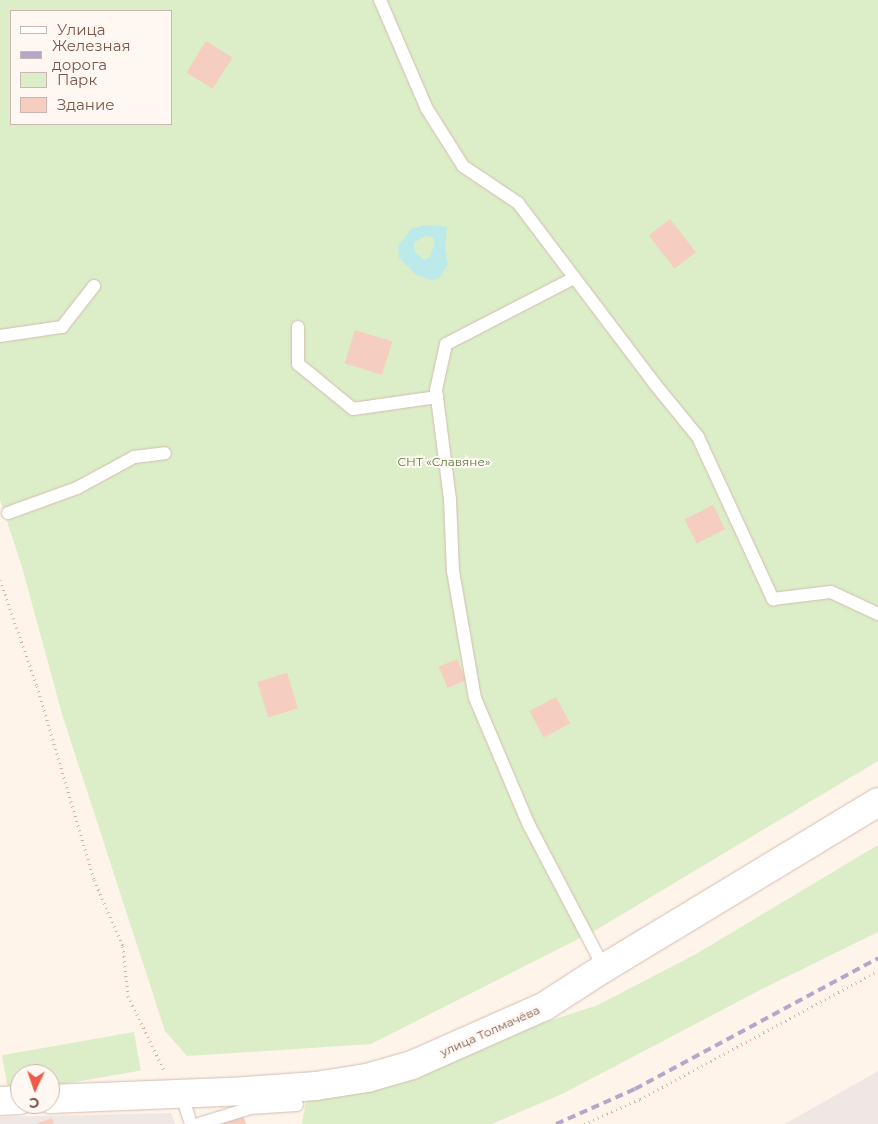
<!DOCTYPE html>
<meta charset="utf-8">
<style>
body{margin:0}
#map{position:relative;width:878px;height:1124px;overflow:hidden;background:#fef4ea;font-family:Montserrat,sans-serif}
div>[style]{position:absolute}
.industrial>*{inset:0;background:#efe7e3}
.green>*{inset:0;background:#dbeec7;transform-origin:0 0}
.water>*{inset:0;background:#bce9ea}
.building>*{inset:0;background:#f5cec0;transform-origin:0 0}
.path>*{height:3px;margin-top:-1.5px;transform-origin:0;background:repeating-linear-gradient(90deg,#dbb1a2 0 1px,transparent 0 5px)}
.roads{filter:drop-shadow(0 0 1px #d4bcb1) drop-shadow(0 0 1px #d4bcb1)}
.lane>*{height:12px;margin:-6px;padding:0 6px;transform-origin:6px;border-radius:6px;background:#fff}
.secondary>*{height:28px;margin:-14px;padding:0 14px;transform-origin:14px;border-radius:14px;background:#fff}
.rail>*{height:4px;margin-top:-2px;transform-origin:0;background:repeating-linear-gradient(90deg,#b5a6ca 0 8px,transparent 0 13px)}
span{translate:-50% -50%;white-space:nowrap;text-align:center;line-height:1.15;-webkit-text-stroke:4px #fff8f2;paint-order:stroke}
.park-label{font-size:12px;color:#587c3e}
.street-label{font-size:12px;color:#7c564a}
.legend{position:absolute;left:10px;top:10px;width:162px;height:115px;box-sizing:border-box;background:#fff8f2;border:1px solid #cbb7af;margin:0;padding:6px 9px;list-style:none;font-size:15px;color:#7c564a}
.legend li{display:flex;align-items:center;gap:10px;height:25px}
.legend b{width:25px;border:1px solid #cbb7af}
.north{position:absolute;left:10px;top:1064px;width:50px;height:50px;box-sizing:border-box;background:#fff8f2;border:1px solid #cbb7af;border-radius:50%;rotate:183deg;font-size:14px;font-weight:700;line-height:20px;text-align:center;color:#7c564a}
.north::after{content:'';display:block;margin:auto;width:18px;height:22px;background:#ee5949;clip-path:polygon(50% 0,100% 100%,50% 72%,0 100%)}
</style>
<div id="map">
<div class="industrial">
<i style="clip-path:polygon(878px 1071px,878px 1124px,785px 1124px)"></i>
<i style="clip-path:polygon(171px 1113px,175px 1124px,0 1124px,0 1117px)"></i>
</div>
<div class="green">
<i style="clip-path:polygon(evenodd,0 0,878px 0,878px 761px,596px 930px,371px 1044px,187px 1056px,165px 1031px,62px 714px,22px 567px,0 500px,0 0,11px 11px,171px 11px,171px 124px,11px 124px,11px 11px)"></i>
<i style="clip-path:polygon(878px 845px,878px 932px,762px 989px,564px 1093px,492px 1124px,302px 1124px,306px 1100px,598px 1005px,696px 954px)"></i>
<i style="left:134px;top:1032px;width:39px;height:134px;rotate:80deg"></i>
</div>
<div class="water">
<i style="clip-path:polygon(evenodd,427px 225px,447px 227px,445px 249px,448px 264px,440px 277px,432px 280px,416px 275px,399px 258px,398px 246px,412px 228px,427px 225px,424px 236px,433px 237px,435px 244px,429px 258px,424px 260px,415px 252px,414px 243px,424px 236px)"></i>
</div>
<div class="building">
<i style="left:206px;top:41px;width:31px;height:37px;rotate:32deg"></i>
<i style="left:670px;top:219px;width:42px;height:27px;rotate:52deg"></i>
<i style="left:355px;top:330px;width:39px;height:35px;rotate:17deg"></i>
<i style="left:713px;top:505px;width:27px;height:32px;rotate:63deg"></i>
<i style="left:457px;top:659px;width:23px;height:20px;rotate:67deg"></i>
<i style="left:287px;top:673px;width:37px;height:31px;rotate:73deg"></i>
<i style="left:556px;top:697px;width:30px;height:30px;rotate:62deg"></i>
<i style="clip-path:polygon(243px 1115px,246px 1124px,219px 1124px)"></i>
<i style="clip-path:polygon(52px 1118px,54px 1124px,36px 1124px)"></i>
</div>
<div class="path">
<i style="left:0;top:580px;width:112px;rotate:70.8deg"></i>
<i style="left:37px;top:686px;width:202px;rotate:73.6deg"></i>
<i style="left:94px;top:880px;width:72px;rotate:66.3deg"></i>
<i style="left:123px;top:946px;width:50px;rotate:84.3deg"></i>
<i style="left:128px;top:996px;width:82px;rotate:64.1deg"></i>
<i style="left:584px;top:1124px;width:61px;rotate:-24.1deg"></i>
<i style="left:640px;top:1099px;width:270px;rotate:-28.3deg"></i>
</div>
<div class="roads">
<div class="lane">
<i style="left:380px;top:0;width:119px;rotate:66.7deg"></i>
<i style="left:427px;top:109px;width:67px;rotate:57.7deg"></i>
<i style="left:463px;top:166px;width:66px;rotate:33.9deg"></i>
<i style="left:518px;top:203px;width:226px;rotate:52.9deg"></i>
<i style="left:654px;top:383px;width:70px;rotate:50.8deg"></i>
<i style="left:698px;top:437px;width:179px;rotate:65.2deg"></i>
<i style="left:773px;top:599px;width:58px;rotate:-6.9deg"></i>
<i style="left:831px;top:592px;width:52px;rotate:25.1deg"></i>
<i style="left:574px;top:278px;width:144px;rotate:152.7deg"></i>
<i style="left:446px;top:344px;width:47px;rotate:102.3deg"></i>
<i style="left:436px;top:390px;width:111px;rotate:82.7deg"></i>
<i style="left:450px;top:500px;width:71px;rotate:87.6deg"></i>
<i style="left:453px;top:571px;width:129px;rotate:80.2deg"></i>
<i style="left:475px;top:698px;width:138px;rotate:67deg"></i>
<i style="left:529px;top:825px;width:161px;rotate:62.3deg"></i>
<i style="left:298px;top:327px;width:37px;rotate:90deg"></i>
<i style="left:298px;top:364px;width:71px;rotate:39.3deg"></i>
<i style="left:353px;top:409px;width:85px;rotate:-8.1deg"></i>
<i style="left:0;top:336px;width:63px;rotate:-8.3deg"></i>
<i style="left:62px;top:327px;width:52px;rotate:-52deg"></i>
<i style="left:8px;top:513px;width:73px;rotate:-19.9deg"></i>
<i style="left:77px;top:488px;width:65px;rotate:-28.5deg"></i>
<i style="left:134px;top:457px;width:31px;rotate:-7deg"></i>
<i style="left:181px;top:1093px;width:33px;rotate:72deg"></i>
<i style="left:199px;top:1124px;width:53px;rotate:-17.4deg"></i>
<i style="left:250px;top:1108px;width:47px;rotate:-3.7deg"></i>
</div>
<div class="secondary">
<i style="left:50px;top:1099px;width:196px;rotate:-2.3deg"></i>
<i style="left:246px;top:1091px;width:70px;rotate:-4.1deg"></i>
<i style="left:316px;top:1086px;width:52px;rotate:-8.9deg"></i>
<i style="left:367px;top:1078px;width:47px;rotate:-16.1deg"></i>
<i style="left:412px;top:1065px;width:145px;rotate:-23.9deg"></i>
<i style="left:545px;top:1006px;width:70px;rotate:-32.8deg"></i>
<i style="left:604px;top:968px;width:320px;rotate:-31.2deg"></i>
<i style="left:0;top:1101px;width:20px;rotate:-3deg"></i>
</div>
</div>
<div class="rail">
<i style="left:556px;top:1124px;width:86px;rotate:-23.9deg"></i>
<i style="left:635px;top:1089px;width:276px;rotate:-28.3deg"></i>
</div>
<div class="park-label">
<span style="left:444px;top:462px">СНТ «Славяне»</span>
</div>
<div class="street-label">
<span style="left:490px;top:1031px;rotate:-24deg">улица Толмачёва</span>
</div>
<ul class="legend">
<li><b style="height:6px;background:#fff"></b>Улица</li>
<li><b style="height:6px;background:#b5a6ca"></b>Железная дорога</li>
<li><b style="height:14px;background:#dbeec7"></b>Парк</li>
<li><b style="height:14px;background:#f5cec0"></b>Здание</li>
</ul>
<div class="north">С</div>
</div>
